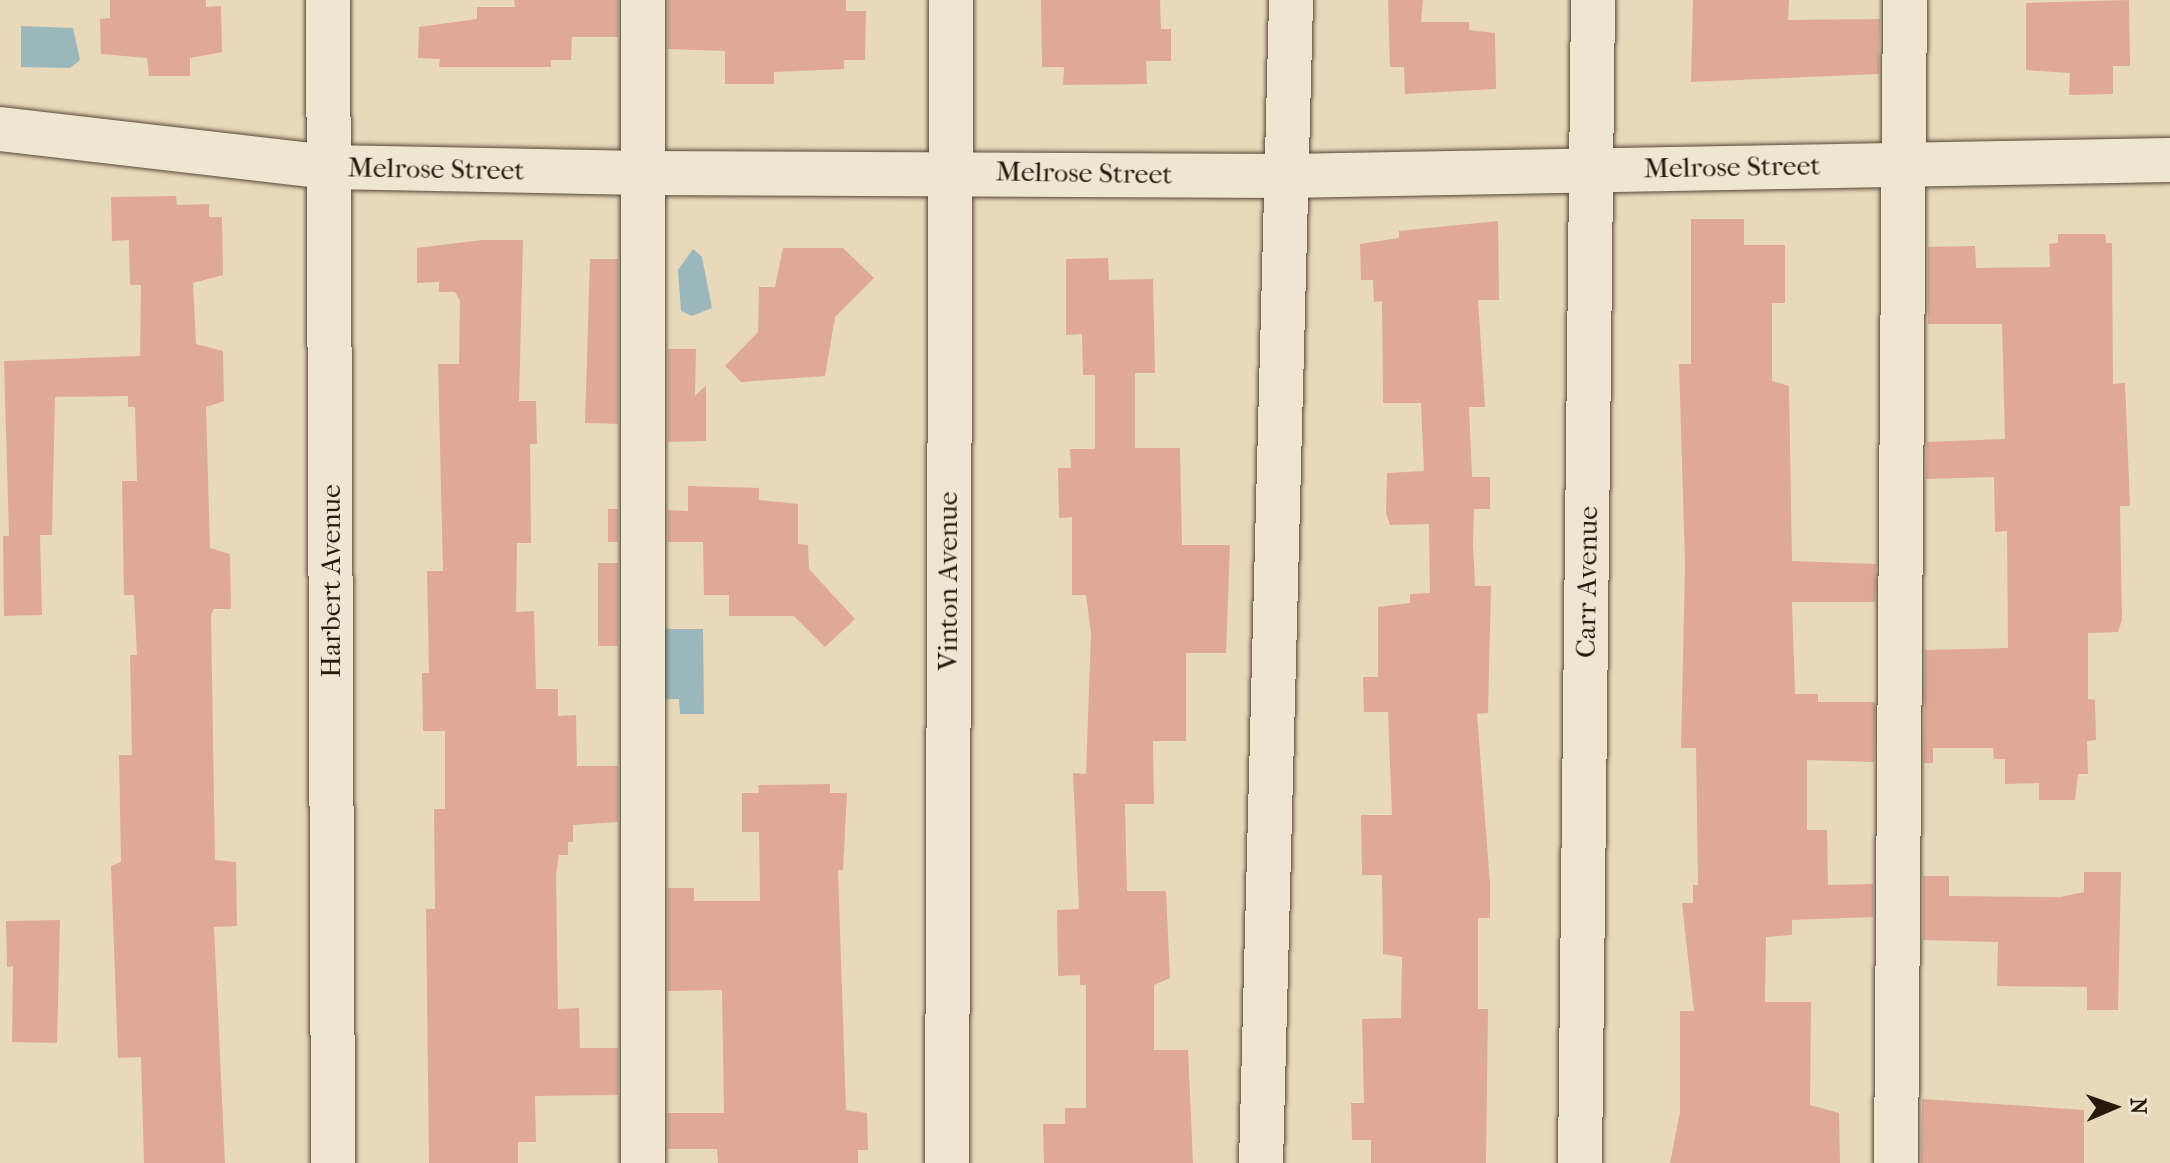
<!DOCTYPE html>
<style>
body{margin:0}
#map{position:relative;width:2170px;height:1163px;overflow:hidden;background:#e7d9ba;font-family:"IM FELL French Canon",serif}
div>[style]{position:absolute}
.water>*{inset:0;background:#9bb7bb}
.building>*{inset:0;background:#dfa995;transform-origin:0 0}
.roads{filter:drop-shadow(0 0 2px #564836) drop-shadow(0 0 2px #564836)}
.minor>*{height:44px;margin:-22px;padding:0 22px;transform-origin:22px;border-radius:22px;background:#efe6d2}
span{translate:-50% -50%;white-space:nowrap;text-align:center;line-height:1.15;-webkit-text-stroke:6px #efe6d2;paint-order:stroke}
.street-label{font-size:28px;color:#26180a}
.north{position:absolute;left:2074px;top:1067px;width:80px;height:80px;-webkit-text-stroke:6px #efe6d2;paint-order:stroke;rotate:88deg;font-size:22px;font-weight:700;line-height:32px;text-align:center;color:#26180a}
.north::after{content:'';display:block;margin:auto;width:28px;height:36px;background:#26180a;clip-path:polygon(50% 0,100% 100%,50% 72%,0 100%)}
</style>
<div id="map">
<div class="water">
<i style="clip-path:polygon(21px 26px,73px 28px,80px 60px,70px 68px,21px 67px)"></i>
<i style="clip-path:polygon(693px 249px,702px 257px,712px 308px,692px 316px,681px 311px,678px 270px)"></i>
<i style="clip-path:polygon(658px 629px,703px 629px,704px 714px,680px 714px,679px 699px,659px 699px)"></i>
</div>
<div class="building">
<i style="clip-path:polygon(110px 0,206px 0,206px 7px,221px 6px,222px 52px,190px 58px,190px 76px,149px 76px,147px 58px,101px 54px,100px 19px,110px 18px)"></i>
<i style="clip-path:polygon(514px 0,618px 0,618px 37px,572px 37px,571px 60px,551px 60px,551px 67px,439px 67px,440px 59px,418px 58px,419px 27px,477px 19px,477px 7px,515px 7px)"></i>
<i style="clip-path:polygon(668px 0,846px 0,846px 11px,866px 11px,865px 60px,844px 60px,844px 69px,774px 72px,774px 84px,725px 84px,725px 51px,668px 49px)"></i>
<i style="clip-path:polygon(1041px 0,1160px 0,1161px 29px,1171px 29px,1171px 61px,1146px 61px,1147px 84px,1063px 85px,1064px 67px,1042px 67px)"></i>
<i style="clip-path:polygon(1388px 0,1423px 0,1421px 22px,1469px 22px,1469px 30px,1495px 33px,1496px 89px,1405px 94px,1404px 67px,1390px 67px)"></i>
<i style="clip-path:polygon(1693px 0,1789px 0,1788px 20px,1880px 19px,1879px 74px,1691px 82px)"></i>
<i style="clip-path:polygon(2129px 0,2130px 66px,2113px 66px,2113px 94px,2069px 95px,2070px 73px,2026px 70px,2026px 3px)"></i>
<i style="clip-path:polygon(176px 196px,177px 205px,209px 204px,209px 217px,222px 217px,223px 275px,193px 283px,196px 344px,223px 351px,224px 401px,206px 407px,210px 548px,230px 554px,231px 609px,214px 609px,211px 615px,215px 860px,236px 862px,237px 926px,214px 927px,225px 1163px,144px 1163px,141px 1057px,118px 1058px,111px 866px,121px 862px,119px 755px,132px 755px,130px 655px,137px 655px,134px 595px,124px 595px,122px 481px,137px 481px,135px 407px,128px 407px,128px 396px,55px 397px,52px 535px,40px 535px,42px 615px,4px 616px,3px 536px,9px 536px,4px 361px,140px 356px,141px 285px,130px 285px,129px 240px,112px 241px,111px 197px)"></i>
<i style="clip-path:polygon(1691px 219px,1744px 219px,1744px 245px,1785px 245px,1785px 303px,1772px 303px,1772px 381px,1789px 386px,1792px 561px,1876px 564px,1875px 602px,1792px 602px,1795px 694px,1818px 694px,1818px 702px,1875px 702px,1874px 762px,1807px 760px,1807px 830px,1827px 830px,1828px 885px,1873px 884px,1873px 917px,1792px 920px,1792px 935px,1766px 937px,1765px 1002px,1811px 1002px,1810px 1105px,1839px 1113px,1840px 1163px,1670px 1163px,1680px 1112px,1680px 1011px,1694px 1011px,1682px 903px,1693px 903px,1693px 885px,1698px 885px,1696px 748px,1681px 748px,1685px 563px,1679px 364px,1691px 364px)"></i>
<i style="clip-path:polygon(1498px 221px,1499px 300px,1478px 300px,1485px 407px,1469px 407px,1472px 477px,1490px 477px,1490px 509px,1474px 509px,1473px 545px,1475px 586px,1491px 586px,1488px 713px,1477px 714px,1490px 884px,1490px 918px,1478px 918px,1478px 1009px,1488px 1009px,1486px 1163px,1371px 1163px,1371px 1140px,1352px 1140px,1351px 1103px,1364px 1103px,1362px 1019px,1401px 1018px,1402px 957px,1383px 954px,1382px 875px,1362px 875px,1361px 815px,1392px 815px,1388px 712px,1364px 712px,1363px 677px,1378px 677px,1378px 607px,1410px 603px,1410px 594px,1430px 593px,1429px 524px,1390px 525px,1386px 513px,1387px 473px,1424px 471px,1421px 403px,1383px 403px,1382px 301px,1374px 302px,1373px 280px,1361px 280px,1360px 244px,1399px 238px,1399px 231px)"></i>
<i style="clip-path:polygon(2058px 234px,2105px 234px,2106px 243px,2112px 243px,2113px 384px,2125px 383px,2130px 506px,2120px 506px,2122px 620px,2118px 632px,2088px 633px,2088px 699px,2095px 700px,2096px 740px,2087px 741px,2088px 774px,2078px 774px,2075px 800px,2039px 800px,2039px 783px,2005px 784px,2005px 759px,1994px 759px,1993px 748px,1933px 748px,1933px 763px,1924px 763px,1925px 650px,2008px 648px,2007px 531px,1995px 532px,1994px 477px,1926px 479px,1927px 442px,2005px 439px,2002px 324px,1928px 324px,1928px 247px,1975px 246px,1976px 268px,2050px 267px,2049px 244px,2058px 243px)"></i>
<i style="clip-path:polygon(482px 240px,523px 240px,519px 401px,536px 401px,537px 444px,530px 444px,531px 543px,517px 543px,516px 612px,534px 611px,536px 689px,558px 689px,558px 716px,576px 715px,577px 766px,618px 766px,618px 822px,573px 825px,573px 842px,568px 842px,568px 855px,559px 855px,556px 875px,558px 1009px,579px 1008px,580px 1048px,618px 1048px,618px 1095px,535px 1096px,536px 1142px,518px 1142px,518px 1163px,429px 1163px,426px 909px,435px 909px,434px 809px,445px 809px,445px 731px,423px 731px,422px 673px,429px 673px,427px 571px,443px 571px,438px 364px,459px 364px,460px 301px,455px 292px,439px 292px,439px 282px,417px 283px,417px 248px)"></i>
<i style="clip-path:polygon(783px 248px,843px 248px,874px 278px,835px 317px,825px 376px,741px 382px,725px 366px,758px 332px,759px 287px,775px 287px)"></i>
<i style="clip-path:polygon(1108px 258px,1109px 280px,1153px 279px,1155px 373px,1135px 373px,1135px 448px,1180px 448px,1182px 545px,1230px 545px,1226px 653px,1186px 653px,1186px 741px,1153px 741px,1154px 804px,1125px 804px,1127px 891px,1166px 891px,1170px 978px,1154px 985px,1154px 1050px,1188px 1050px,1193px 1163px,1044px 1163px,1043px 1124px,1065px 1124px,1065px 1108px,1086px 1108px,1086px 985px,1080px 985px,1080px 975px,1058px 976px,1057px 910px,1079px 909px,1073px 773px,1086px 774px,1091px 633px,1086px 595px,1072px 595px,1072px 517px,1059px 518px,1058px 468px,1071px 468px,1070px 449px,1095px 449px,1095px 375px,1083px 375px,1082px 334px,1066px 335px,1066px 259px)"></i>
<i style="clip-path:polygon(590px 259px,618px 259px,618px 424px,585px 423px)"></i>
<i style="clip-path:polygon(668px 349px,696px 349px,695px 396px,706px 385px,706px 441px,668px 442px)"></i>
<i style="clip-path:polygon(688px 486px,759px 488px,759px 500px,798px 504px,798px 544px,808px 545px,809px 569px,855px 619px,825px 647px,794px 616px,729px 616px,729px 595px,704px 595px,703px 542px,668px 542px,668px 510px,688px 511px)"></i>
<i style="left:608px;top:509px;width:10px;height:33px"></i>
<i style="left:598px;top:563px;width:20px;height:83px"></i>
<i style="clip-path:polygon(830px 784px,830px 793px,847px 793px,843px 870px,838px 870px,846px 1110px,867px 1113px,868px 1150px,858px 1150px,858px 1163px,718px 1163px,717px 1149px,668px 1149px,668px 1113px,724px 1113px,722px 990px,668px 991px,668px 888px,694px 888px,694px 901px,760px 901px,759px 832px,742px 832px,742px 793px,759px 793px,758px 785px)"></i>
<i style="clip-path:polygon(2084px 872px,2121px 872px,2118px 1010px,2087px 1010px,2087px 987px,1997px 986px,1998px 942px,1923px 940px,1923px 876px,1949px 876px,1949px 896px,2061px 897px,2084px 892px)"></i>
<i style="clip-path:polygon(60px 920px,57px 1043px,12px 1042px,13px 966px,7px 967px,6px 921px)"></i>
<i style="clip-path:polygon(1922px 1099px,2084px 1110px,2084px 1163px,1921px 1163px)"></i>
</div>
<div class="roads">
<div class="minor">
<i style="left:328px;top:0;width:1163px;rotate:89.75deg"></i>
<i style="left:643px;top:0;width:1163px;rotate:90deg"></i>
<i style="left:0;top:129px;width:331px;rotate:6.6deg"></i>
<i style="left:329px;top:167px;width:314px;rotate:1.1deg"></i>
<i style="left:643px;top:173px;width:644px;rotate:0.27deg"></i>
<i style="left:1287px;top:176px;width:883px;rotate:-1.04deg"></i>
<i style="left:947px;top:1163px;width:1163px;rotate:-89.8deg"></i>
<i style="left:1261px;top:1163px;width:1163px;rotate:-88.52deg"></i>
<i style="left:1580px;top:1163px;width:1163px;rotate:-89.36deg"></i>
<i style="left:1896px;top:1163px;width:1163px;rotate:-89.56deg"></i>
</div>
</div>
<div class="street-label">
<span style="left:1732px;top:167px;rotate:-1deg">Melrose Street</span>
<span style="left:436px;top:169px;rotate:1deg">Melrose Street</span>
<span style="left:1084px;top:173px;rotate:1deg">Melrose Street</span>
<span style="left:331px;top:581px;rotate:-90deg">Harbert Avenue</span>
<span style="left:948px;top:581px;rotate:-90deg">Vinton Avenue</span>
<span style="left:1587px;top:582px;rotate:-89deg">Carr Avenue</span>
</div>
<div class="north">N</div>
</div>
